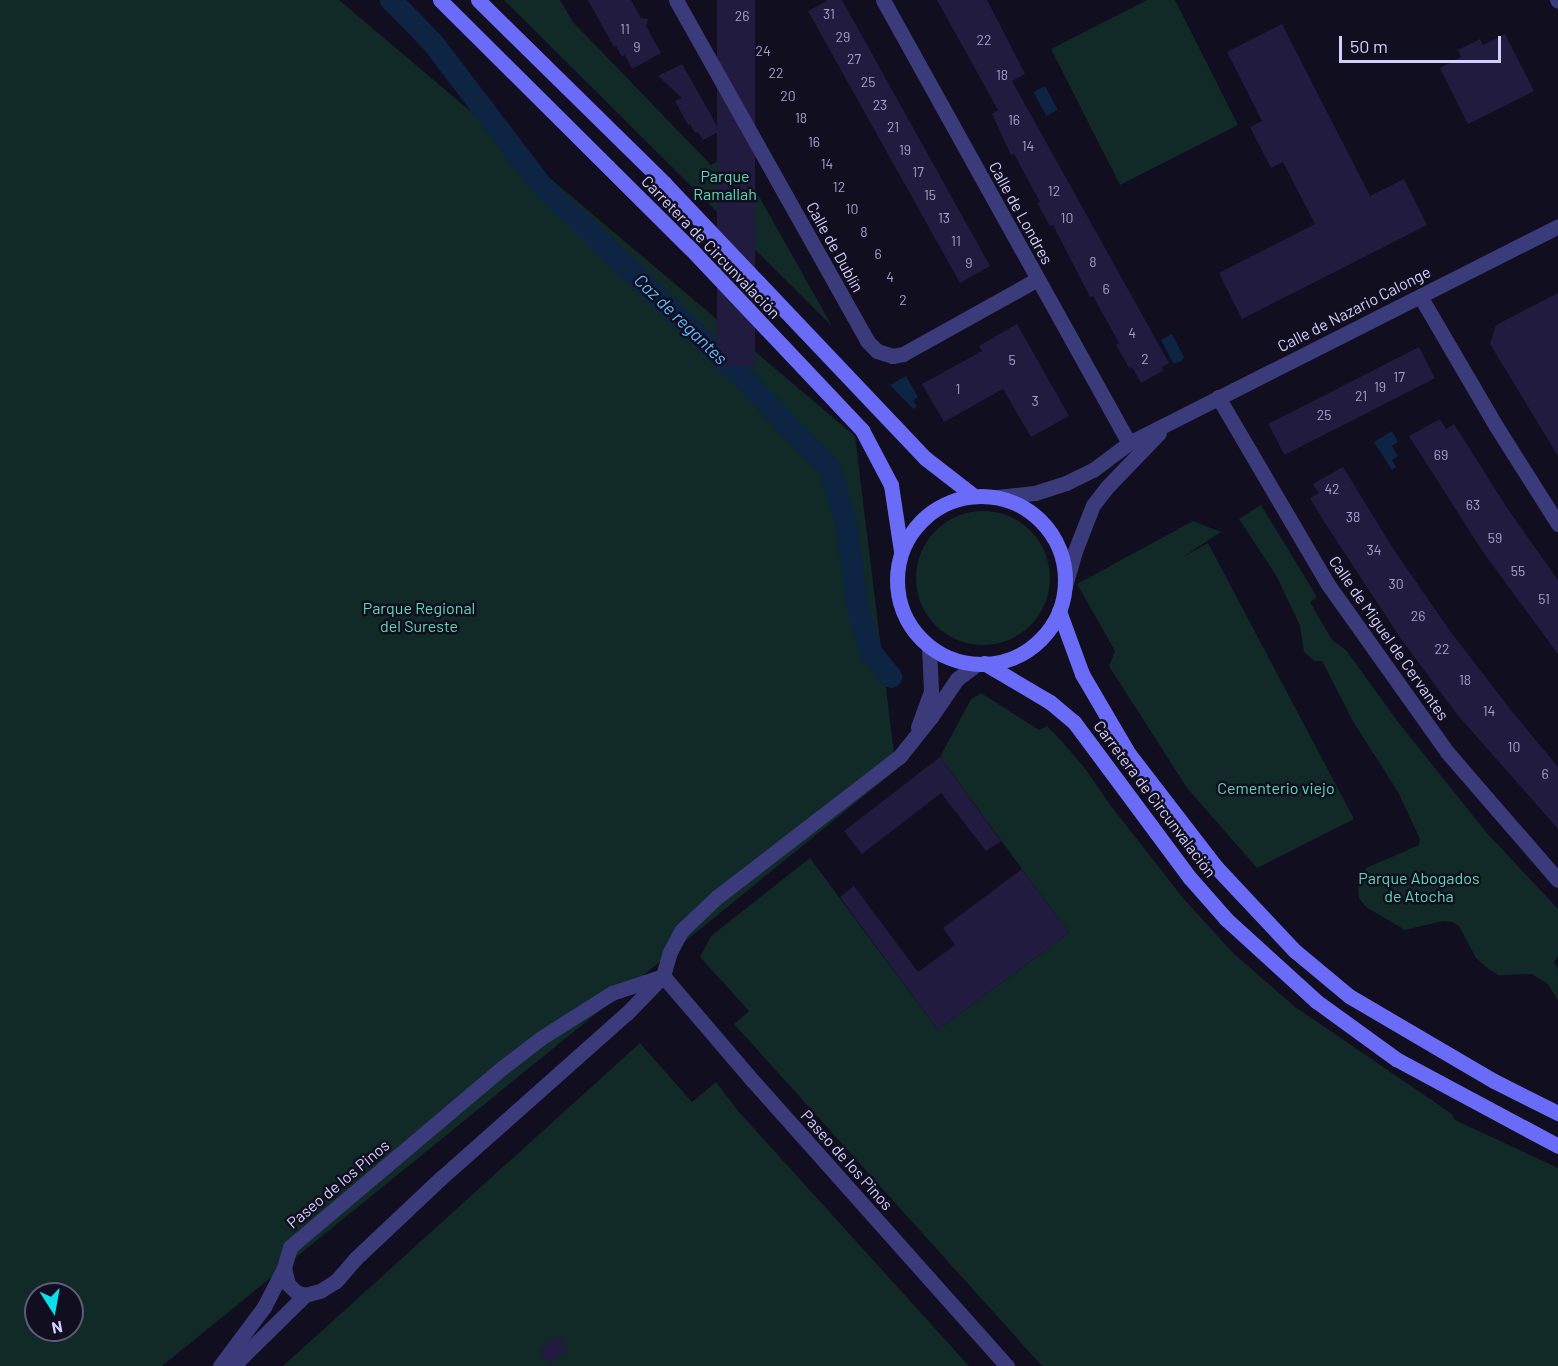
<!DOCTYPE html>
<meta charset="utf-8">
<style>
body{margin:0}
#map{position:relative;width:1558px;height:1366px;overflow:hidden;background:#100e1f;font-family:Barlow,sans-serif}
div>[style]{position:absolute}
.green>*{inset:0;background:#112927}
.round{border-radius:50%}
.water>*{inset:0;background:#0e2443;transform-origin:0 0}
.canal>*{height:22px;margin:-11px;padding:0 11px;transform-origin:11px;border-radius:11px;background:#0e2443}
.building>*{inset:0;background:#211b3f;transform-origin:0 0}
.street>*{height:15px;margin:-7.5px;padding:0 7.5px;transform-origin:7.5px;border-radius:7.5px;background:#3b3b7c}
.secondary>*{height:15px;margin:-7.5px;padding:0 7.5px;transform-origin:7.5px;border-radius:7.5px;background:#6a6cf8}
.secondary>.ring{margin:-7.5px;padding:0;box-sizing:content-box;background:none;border:15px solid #6a6cf8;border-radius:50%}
span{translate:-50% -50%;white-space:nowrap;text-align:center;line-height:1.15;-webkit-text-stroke:5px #100e1f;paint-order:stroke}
.number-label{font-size:14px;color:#a6a1ce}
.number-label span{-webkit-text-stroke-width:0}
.park-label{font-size:16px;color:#5ed9b5}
.street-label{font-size:16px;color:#d2cefd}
.water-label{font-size:18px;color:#61b8f8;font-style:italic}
.north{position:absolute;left:24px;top:1282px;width:60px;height:60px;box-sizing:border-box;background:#100e1f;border:2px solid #5e5b78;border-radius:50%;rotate:169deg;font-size:16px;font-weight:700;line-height:24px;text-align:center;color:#d2cefd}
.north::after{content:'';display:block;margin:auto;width:21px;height:27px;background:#0bdeec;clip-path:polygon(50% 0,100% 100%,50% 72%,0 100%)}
.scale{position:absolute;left:1339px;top:36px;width:162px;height:27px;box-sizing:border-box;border:3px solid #d2cefd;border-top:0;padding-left:8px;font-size:18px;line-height:21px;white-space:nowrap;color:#d2cefd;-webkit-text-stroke:4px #100e1f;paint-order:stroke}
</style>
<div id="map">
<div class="green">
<i style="clip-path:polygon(evenodd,0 0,339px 0,855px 436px,896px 770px,162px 1366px,0 1366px,0 0,36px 1294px,72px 1294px,72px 1330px,36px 1330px,36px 1294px)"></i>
<i style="clip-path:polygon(504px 0,560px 0,573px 22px,711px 165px,734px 152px,832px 326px)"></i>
<i style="clip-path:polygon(1147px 0,1175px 0,1238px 125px,1120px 185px,1051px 49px)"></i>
<i style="clip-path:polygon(1261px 505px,1317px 597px,1310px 602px,1332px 640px,1346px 650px,1398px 722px,1486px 832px,1558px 909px,1558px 957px,1554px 962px,1558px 969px,1558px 1001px,1548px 984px,1532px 974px,1498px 975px,1486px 967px,1476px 958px,1459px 926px,1452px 922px,1443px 921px,1405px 930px,1366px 907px,1359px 898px,1358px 886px,1366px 868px,1419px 845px,1420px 839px,1398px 792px,1354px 723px,1322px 661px,1314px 661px,1304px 652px,1300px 626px,1277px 577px,1239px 519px)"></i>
<i class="round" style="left:916px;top:511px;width:134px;height:134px"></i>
<i style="clip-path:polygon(1193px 521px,1221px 532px,1183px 557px,1208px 543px,1354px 819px,1257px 868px,1187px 788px,1109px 666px,1115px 651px,1077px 584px)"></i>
<i style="clip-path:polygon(981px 693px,1039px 730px,1047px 726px,1057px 736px,1084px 767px,1111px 806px,1183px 898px,1233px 953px,1294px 1006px,1452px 1114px,1455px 1120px,1558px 1168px,1558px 1366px,1042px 1366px,734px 1024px,749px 1011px,700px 957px,711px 936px,810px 858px,938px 1030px,1069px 933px,940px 757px,971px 699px)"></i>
<i style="clip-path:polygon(640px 1043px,692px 1102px,716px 1082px,739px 1112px,969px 1366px,283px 1366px)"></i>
</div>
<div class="water">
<i style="left:1045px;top:86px;width:27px;height:13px;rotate:62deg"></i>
<i style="clip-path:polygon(1172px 334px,1184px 357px,1180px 362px,1173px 363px,1161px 340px)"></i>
<i style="clip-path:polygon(906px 376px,918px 397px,913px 401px,917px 406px,914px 409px,890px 385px)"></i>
<i style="clip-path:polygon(1392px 431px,1398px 442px,1392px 446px,1398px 456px,1392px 460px,1396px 467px,1392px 470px,1374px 442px)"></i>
</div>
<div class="canal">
<i style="left:391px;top:0;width:60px;rotate:45.7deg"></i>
<i style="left:433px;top:43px;width:180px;rotate:52.7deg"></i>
<i style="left:542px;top:186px;width:284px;rotate:43.7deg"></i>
<i style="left:747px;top:382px;width:120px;rotate:46.3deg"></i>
<i style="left:830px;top:469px;width:56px;rotate:73.5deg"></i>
<i style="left:846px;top:523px;width:86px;rotate:82deg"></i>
<i style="left:858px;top:608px;width:46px;rotate:73.5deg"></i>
<i style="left:871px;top:652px;width:32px;rotate:51deg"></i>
</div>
<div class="building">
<i style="clip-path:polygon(588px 0,631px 0,641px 18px,648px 19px,646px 26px,661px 53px,632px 69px,625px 55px,622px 57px,616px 46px,614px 47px)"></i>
<i style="left:717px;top:0;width:38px;height:366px"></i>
<i style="clip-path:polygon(828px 0,842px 0,990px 266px,960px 283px,808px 11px)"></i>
<i style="clip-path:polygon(937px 0,987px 0,1025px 74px,1012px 81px,1169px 363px,1162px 367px,1164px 370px,1141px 383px,1132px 367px,1129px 368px,1116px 345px,1119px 343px,1093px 296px,1090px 297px,1053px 225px,1050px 226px,1037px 203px,1040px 202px,1014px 154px,1011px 155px,992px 114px,998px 110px)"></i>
<i style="clip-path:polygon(1282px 24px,1370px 196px,1404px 179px,1427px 225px,1242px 319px,1219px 273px,1315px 224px,1283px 162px,1271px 168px,1250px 127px,1262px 121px,1227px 52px)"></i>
<i style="clip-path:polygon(1505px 34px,1534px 91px,1468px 124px,1440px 68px,1461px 57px,1458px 50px,1480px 39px,1483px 45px)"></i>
<i style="clip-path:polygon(682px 64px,720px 131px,703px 140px,698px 132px,695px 133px,690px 124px,688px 125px,675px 101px,682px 98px,658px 76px)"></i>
<i style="clip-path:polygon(1558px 293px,1558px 456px,1490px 344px,1496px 325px)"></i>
<i style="clip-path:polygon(1017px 324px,1069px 416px,1031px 437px,1003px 389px,944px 422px,922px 384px,982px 351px,979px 346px)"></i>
<i style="left:1419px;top:347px;width:35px;height:169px;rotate:63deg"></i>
<i style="clip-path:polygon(1440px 419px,1446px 429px,1454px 424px,1507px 508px,1558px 580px,1558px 654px,1483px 552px,1409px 436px)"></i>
<i style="clip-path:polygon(1343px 467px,1394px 550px,1450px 631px,1510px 709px,1558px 767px,1558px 829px,1456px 713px,1401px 639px,1325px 523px,1310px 498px,1319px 493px,1313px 484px)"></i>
<i style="clip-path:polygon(940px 757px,1001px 841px,986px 851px,941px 793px,862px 854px,844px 831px)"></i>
<i style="clip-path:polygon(1022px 869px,1069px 933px,938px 1030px,840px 897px,854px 886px,918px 972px,955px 945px,943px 928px)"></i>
<i style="left:557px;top:1336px;width:17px;height:23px;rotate:50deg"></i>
</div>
<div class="street">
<i style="left:676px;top:0;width:391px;rotate:60.7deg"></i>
<i style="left:867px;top:341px;width:14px;rotate:45deg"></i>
<i style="left:877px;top:351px;width:16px;rotate:18deg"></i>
<i style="left:892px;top:356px;width:11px;rotate:-10deg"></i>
<i style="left:903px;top:354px;width:154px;rotate:-29.1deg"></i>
<i style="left:883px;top:0;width:507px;rotate:60.96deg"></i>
<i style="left:1557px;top:0;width:1px;rotate:45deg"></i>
<i style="left:1420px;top:296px;width:151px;rotate:59.7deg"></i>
<i style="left:1496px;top:426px;width:116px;rotate:57.7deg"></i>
<i style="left:1218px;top:397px;width:216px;rotate:59.6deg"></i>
<i style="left:1327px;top:583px;width:207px;rotate:54.6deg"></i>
<i style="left:1447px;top:752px;width:169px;rotate:49.1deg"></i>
<i style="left:997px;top:497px;width:38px;rotate:-6deg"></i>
<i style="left:1035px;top:493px;width:33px;rotate:-18deg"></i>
<i style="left:1066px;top:483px;width:30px;rotate:-26deg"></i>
<i style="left:1093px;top:470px;width:45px;rotate:-36.9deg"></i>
<i style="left:1129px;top:443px;width:481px;rotate:-26.8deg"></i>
<i style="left:1065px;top:586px;width:36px;rotate:-74deg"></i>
<i style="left:1075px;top:551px;width:49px;rotate:-68.6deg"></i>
<i style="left:1093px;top:505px;width:23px;rotate:-52deg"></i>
<i style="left:1107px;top:487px;width:75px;rotate:-46.1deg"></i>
<i style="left:918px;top:727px;width:38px;rotate:-70deg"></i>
<i style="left:931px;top:691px;width:44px;rotate:-92.6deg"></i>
<i style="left:663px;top:976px;width:138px;rotate:49.4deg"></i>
<i style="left:753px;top:1081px;width:382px;rotate:48.3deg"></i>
<i style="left:305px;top:1295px;width:9px;rotate:-162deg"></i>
<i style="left:296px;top:1292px;width:11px;rotate:-135deg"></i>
<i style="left:288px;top:1284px;width:16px;rotate:-104deg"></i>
<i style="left:284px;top:1268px;width:22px;rotate:-74deg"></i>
<i style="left:290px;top:1247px;width:277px;rotate:-40.2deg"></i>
<i style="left:502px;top:1068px;width:49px;rotate:-37.6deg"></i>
<i style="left:541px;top:1038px;width:84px;rotate:-32.4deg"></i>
<i style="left:612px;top:993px;width:51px;rotate:-18.4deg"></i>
<i style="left:220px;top:1366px;width:74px;rotate:-53.3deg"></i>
<i style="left:264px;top:1307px;width:44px;rotate:-62.9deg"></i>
<i style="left:233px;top:1366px;width:101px;rotate:-44.6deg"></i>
<i style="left:305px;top:1295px;width:16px;rotate:-15deg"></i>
<i style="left:320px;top:1291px;width:19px;rotate:-32deg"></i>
<i style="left:336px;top:1281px;width:29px;rotate:-49deg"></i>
<i style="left:355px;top:1259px;width:118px;rotate:-43.3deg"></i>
<i style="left:441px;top:1178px;width:249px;rotate:-41.6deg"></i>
<i style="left:627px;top:1013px;width:52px;rotate:-45.8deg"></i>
<i style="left:663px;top:976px;width:25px;rotate:-74deg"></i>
<i style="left:670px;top:952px;width:24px;rotate:-62deg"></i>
<i style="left:681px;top:931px;width:50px;rotate:-43.4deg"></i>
<i style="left:717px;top:897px;width:231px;rotate:-37.6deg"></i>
<i style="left:900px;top:756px;width:50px;rotate:-51.5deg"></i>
<i style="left:931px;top:717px;width:46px;rotate:-55.6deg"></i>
<i style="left:957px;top:679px;width:25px;rotate:-37deg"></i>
</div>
<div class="secondary">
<i style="left:440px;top:0;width:351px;rotate:44.8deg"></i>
<i style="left:689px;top:247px;width:252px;rotate:46.6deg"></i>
<i style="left:862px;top:430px;width:62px;rotate:62.2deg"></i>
<i style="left:891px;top:485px;width:67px;rotate:81.4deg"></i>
<i style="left:478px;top:0;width:261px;rotate:44.5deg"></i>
<i style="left:664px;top:183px;width:379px;rotate:46.5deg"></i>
<i style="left:925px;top:458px;width:62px;rotate:37.8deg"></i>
<i class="ring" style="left:897px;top:496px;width:153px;height:153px"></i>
<i style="left:1059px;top:611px;width:67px;rotate:69.9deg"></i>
<i style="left:1082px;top:674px;width:93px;rotate:59.6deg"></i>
<i style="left:1129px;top:754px;width:143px;rotate:52.4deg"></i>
<i style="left:1216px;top:867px;width:115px;rotate:46.8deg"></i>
<i style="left:1295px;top:951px;width:70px;rotate:39.8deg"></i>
<i style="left:1349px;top:996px;width:168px;rotate:30.4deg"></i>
<i style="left:1494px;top:1081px;width:72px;rotate:26.6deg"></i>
<i style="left:984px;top:663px;width:77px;rotate:30.6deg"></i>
<i style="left:1050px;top:702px;width:31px;rotate:40deg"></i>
<i style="left:1074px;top:722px;width:194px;rotate:53.4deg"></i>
<i style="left:1190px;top:878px;width:55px;rotate:48.7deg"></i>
<i style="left:1226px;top:919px;width:122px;rotate:42.3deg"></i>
<i style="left:1316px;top:1001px;width:99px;rotate:35.9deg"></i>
<i style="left:1396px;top:1059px;width:184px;rotate:28.2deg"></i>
</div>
<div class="number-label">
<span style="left:829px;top:14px">31</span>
<span style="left:742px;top:16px">26</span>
<span style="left:625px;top:29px">11</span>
<span style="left:843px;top:37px">29</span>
<span style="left:984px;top:40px">22</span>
<span style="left:637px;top:47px">9</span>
<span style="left:763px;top:51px">24</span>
<span style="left:854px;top:59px">27</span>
<span style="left:776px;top:73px">22</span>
<span style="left:1002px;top:75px">18</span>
<span style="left:868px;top:82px">25</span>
<span style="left:788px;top:96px">20</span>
<span style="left:880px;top:105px">23</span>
<span style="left:801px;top:118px">18</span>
<span style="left:1014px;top:120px">16</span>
<span style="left:893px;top:127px">21</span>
<span style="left:814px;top:142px">16</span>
<span style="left:1028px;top:146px">14</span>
<span style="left:905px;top:150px">19</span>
<span style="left:827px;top:164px">14</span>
<span style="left:918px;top:172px">17</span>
<span style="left:839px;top:187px">12</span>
<span style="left:1054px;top:191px">12</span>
<span style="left:930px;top:195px">15</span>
<span style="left:852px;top:209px">10</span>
<span style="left:944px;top:218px">13</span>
<span style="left:1067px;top:218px">10</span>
<span style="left:864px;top:232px">8</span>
<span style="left:956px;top:241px">11</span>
<span style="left:878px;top:254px">6</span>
<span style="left:1093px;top:262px">8</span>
<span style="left:969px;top:263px">9</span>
<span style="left:890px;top:277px">4</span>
<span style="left:1106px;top:289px">6</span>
<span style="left:903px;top:300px">2</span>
<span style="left:1132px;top:333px">4</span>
<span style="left:1145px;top:359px">2</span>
<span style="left:1012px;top:360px">5</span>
<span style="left:1399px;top:377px">17</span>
<span style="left:1380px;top:387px">19</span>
<span style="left:958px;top:389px">1</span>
<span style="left:1361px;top:396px">21</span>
<span style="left:1035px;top:401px">3</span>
<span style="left:1324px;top:415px">25</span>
<span style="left:1441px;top:455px">69</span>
<span style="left:1332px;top:489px">42</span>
<span style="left:1473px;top:505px">63</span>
<span style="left:1353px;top:517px">38</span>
<span style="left:1495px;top:538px">59</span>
<span style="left:1374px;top:550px">34</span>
<span style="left:1518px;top:571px">55</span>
<span style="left:1396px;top:584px">30</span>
<span style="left:1544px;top:599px">51</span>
<span style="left:1418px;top:616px">26</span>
<span style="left:1442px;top:649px">22</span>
<span style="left:1465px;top:680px">18</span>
<span style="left:1489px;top:711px">14</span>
<span style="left:1514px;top:747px">10</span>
<span style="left:1545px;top:774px">6</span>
</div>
<div class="park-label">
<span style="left:725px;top:185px">Parque<br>Ramallah</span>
<span style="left:419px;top:617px">Parque Regional<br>del Sureste</span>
<span style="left:1276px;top:788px">Cementerio viejo</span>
<span style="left:1419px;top:887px">Parque Abogados<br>de Atocha</span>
</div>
<div class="street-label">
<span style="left:1021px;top:213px;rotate:61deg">Calle de Londres</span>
<span style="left:711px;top:247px;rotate:46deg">Carretera de Circunvalación</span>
<span style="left:835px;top:247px;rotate:61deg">Calle de Dublín</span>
<span style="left:1354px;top:309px;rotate:-27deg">Calle de Nazario Calonge</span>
<span style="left:1389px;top:638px;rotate:55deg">Calle de Miguel de Cervantes</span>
<span style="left:1155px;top:799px;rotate:53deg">Carretera de Circunvalación</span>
<span style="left:847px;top:1160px;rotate:48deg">Paseo de los Pinos</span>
<span style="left:338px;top:1184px;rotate:-40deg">Paseo de los Pinos</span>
</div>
<div class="water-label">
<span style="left:681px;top:319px;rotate:44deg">Caz de regantes</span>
</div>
<div class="north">N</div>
<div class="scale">50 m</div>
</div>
